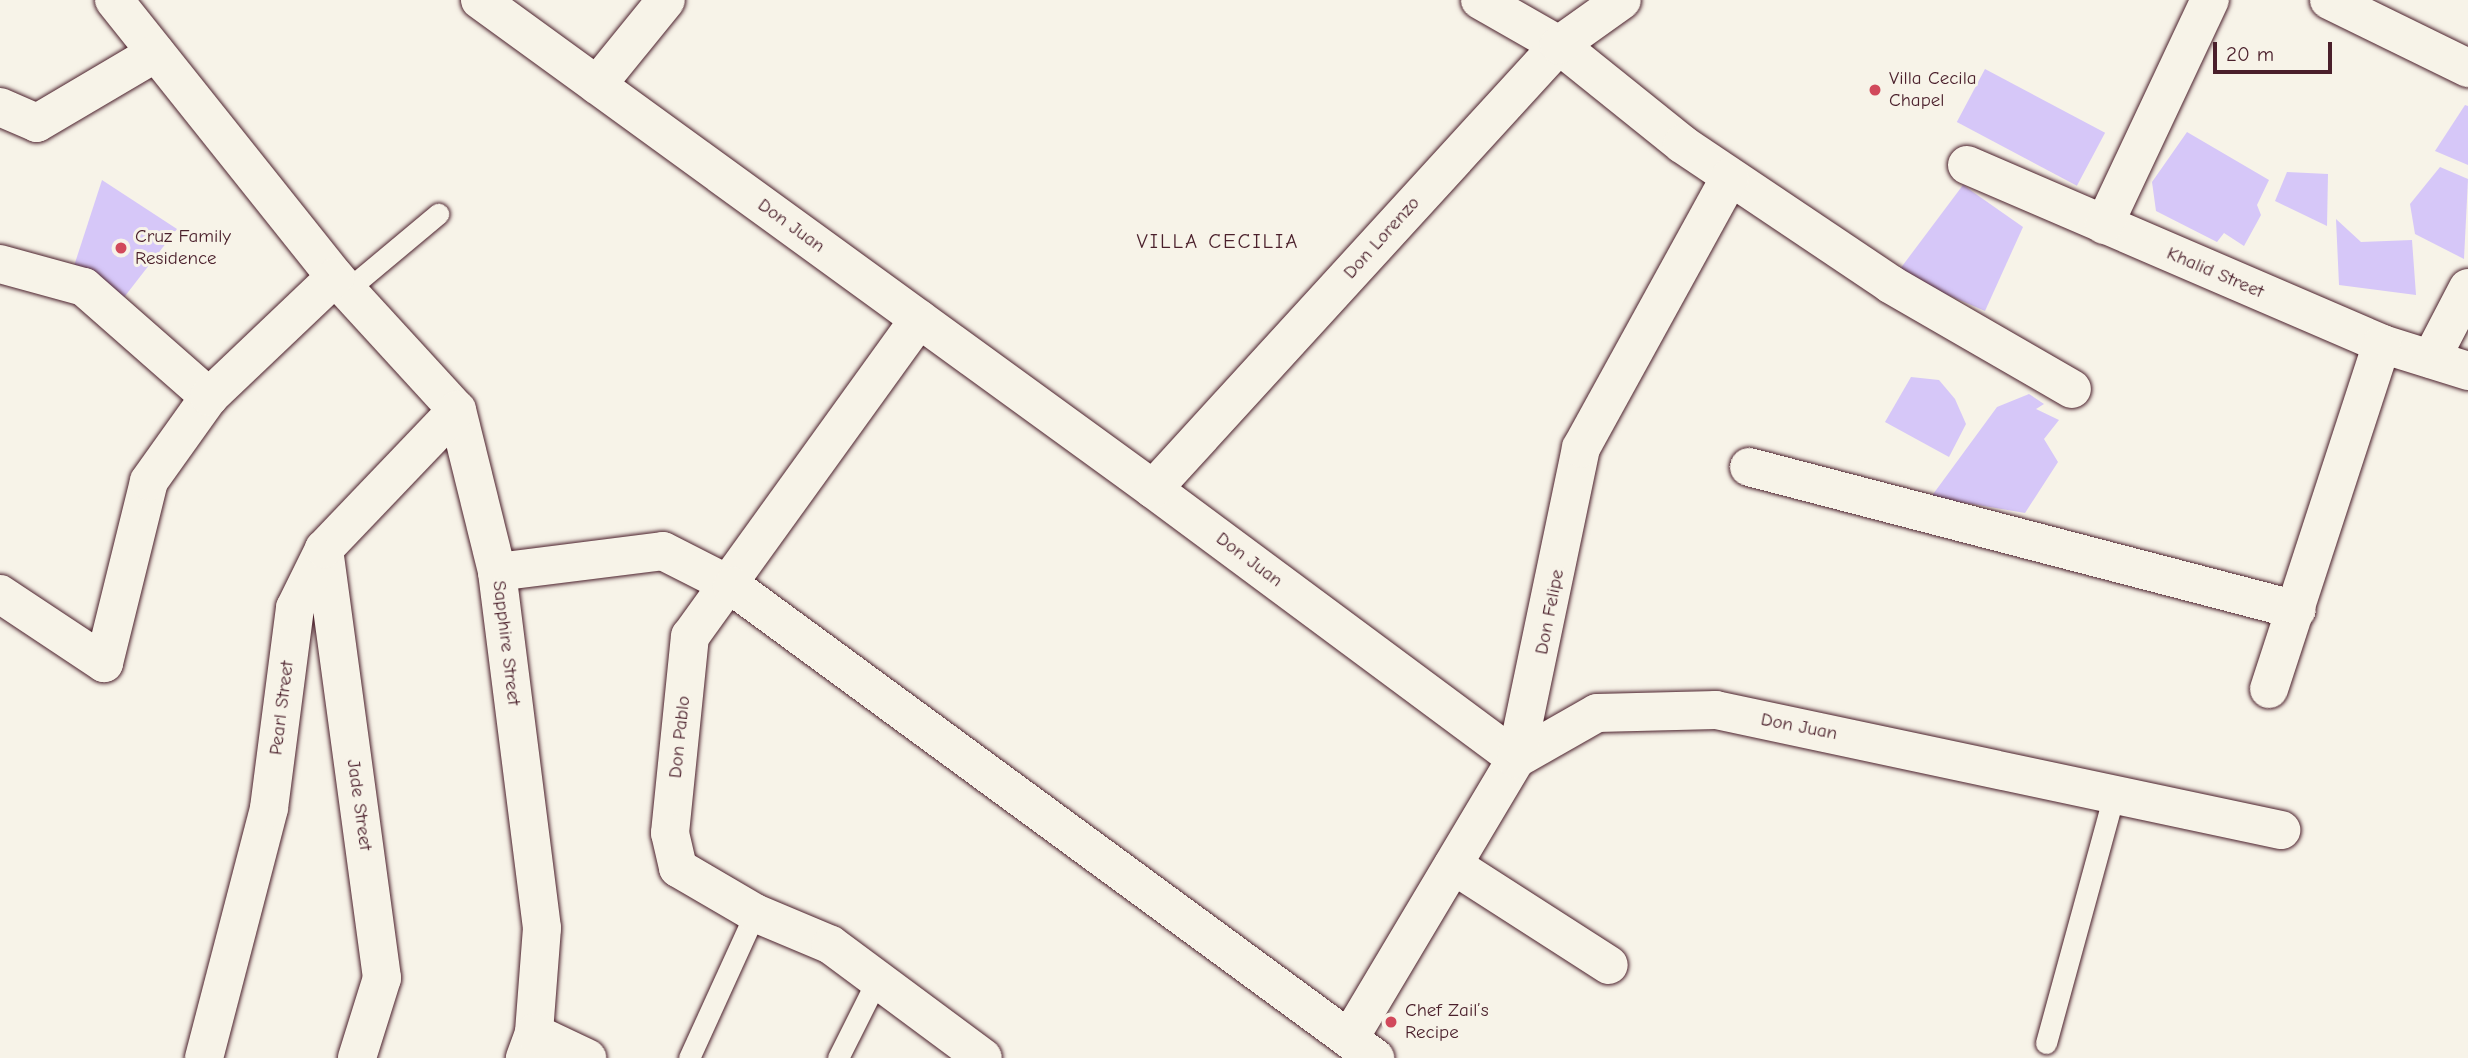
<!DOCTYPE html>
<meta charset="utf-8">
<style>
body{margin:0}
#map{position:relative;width:2468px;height:1058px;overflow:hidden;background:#f7f3e8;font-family:"Comic Neue",sans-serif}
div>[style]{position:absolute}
.building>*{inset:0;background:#d6c7f8;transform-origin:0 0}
.roads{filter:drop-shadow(0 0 2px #4a1f2b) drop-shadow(0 0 2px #4a1f2b)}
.lane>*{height:21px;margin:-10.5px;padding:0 10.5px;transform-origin:10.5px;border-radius:10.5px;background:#f7f3e8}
.street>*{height:38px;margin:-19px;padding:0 19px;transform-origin:19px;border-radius:19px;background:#f7f3e8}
.secondary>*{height:38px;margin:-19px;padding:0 19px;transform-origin:19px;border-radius:19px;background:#f7f3e8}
.dots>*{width:19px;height:19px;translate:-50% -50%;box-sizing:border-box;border:4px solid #f7f3e8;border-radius:50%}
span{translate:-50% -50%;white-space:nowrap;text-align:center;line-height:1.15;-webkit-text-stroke:6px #f7f3e8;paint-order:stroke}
.poi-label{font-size:19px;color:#4a1f2b}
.left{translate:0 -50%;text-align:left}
.street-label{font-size:19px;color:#4a1f2b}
.neighbourhood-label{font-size:21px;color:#4a1f2b;letter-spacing:2px}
.scale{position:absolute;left:2213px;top:42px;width:119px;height:32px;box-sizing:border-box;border:4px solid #4a1f2b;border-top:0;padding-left:9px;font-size:21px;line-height:24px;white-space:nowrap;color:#4a1f2b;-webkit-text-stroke:5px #f7f3e8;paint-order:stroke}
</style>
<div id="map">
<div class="building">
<i style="left:1985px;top:69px;width:136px;height:60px;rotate:28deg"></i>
<i style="clip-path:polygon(2465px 105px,2468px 106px,2468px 165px,2435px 151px)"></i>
<i style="clip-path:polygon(2187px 132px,2269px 180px,2257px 205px,2261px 215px,2244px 246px,2224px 233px,2217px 242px,2156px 211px,2152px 182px)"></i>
<i style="clip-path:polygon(2440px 167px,2468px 179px,2464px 259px,2415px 234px,2410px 204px)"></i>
<i style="clip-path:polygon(2287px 172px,2328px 174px,2327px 226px,2275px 201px)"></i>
<i style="clip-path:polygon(102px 180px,177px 229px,122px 300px,74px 266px)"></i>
<i style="clip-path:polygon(1963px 185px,2023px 227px,1985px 311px,1897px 273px)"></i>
<i style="clip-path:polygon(2336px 219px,2361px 242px,2412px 240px,2416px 295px,2339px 285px)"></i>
<i style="clip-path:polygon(1911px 377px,1939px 380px,1955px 399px,1966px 424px,1949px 457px,1885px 422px)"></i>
<i style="clip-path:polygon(2029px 394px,2044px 404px,2036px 409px,2059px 420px,2044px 439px,2058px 462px,2025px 513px,1931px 497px,1997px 407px)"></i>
</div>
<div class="roads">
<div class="lane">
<i style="left:347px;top:290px;width:119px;rotate:-39.9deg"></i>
<i style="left:2046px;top:1043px;width:262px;rotate:-74.7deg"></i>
<i style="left:689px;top:1058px;width:159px;rotate:-65.5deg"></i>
<i style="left:838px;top:1058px;width:89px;rotate:-63.4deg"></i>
</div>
<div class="street">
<i style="left:114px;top:0;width:354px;rotate:51.4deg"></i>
<i style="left:335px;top:277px;width:180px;rotate:47.5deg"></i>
<i style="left:457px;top:410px;width:167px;rotate:76.1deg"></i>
<i style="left:497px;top:572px;width:359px;rotate:82.8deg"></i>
<i style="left:542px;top:928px;width:105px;rotate:94.4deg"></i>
<i style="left:534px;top:1033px;width:27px;rotate:110deg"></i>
<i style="left:1480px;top:0;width:91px;rotate:29.7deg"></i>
<i style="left:1559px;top:45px;width:158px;rotate:38.8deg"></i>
<i style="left:1682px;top:144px;width:251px;rotate:33.9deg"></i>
<i style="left:1890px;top:284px;width:210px;rotate:30deg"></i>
<i style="left:2329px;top:0;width:155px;rotate:26.1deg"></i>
<i style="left:597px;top:85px;width:109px;rotate:-50.9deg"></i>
<i style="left:0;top:107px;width:40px;rotate:23.4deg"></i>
<i style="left:37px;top:123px;width:138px;rotate:-30.5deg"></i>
<i style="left:1967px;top:165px;width:452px;rotate:23.3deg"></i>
<i style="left:2382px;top:344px;width:90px;rotate:17.4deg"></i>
<i style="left:2104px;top:225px;width:249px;rotate:-64.8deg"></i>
<i style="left:0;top:264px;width:87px;rotate:15.3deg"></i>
<i style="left:84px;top:287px;width:167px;rotate:41.3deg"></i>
<i style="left:919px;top:319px;width:391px;rotate:125.8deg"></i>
<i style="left:690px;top:636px;width:198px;rotate:95.8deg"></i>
<i style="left:670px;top:833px;width:36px;rotate:77deg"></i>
<i style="left:678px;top:868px;width:89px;rotate:30.3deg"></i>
<i style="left:755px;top:913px;width:82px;rotate:22.8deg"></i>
<i style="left:831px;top:945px;width:189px;rotate:36.6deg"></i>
<i style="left:2431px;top:359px;width:80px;rotate:-62.5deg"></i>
<i style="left:1749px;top:467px;width:566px;rotate:14.63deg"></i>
<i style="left:1153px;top:489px;width:452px;rotate:36.6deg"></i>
<i style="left:324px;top:549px;width:433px;rotate:82.3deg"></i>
<i style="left:382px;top:978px;width:84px;rotate:107.4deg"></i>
<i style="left:497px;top:572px;width:167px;rotate:-7.2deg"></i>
<i style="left:663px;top:551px;width:77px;rotate:26.9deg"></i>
<i style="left:732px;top:586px;width:798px;rotate:36.28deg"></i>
<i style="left:0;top:594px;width:125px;rotate:33.6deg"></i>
<i style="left:104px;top:663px;width:187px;rotate:-76.1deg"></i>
<i style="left:149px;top:481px;width:103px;rotate:-54.5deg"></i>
<i style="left:209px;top:397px;width:174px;rotate:-43.6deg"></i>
<i style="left:2269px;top:689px;width:363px;rotate:-71.9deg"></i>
<i style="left:1516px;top:759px;width:93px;rotate:-29.6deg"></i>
<i style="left:1597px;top:713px;width:119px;rotate:-1.4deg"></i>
<i style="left:1716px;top:710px;width:578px;rotate:11.99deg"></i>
<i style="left:1453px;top:865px;width:185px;rotate:32.7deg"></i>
<i style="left:534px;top:1033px;width:59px;rotate:25.3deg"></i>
<i style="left:1349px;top:1039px;width:326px;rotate:-59.2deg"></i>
<i style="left:1516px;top:759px;width:318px;rotate:-78.2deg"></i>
<i style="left:1581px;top:448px;width:309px;rotate:-61.2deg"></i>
<i style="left:204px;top:1058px;width:258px;rotate:-75.4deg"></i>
<i style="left:269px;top:808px;width:202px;rotate:-82.6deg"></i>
<i style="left:295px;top:608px;width:66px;rotate:-63.8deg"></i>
<i style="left:324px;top:549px;width:192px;rotate:-46.3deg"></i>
</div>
<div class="secondary">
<i style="left:480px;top:0;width:832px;rotate:36deg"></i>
<i style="left:1153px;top:489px;width:602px;rotate:-47.56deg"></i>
<i style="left:1559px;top:45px;width:77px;rotate:-35.5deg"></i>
</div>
</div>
<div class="dots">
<i style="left:1875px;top:90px;background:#d1495b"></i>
<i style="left:121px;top:248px;background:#d1495b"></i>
<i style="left:1391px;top:1022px;background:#d1495b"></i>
</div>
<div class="poi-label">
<span class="left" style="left:1889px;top:90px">Villa Cecila<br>Chapel</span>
<span class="left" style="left:135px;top:248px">Cruz Family<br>Residence</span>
<span class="left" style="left:1405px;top:1022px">Chef Zail’s<br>Recipe</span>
</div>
<div class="street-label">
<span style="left:791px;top:226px;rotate:36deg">Don Juan</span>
<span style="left:1382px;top:238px;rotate:-48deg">Don Lorenzo</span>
<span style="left:2215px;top:273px;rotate:23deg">Khalid Street</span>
<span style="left:1249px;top:560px;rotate:37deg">Don Juan</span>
<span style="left:1550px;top:612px;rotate:-79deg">Don Felipe</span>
<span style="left:506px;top:643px;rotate:83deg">Sapphire Street</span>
<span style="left:282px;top:708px;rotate:-83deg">Pearl Street</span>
<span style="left:1799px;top:727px;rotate:11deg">Don Juan</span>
<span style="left:680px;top:737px;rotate:-84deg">Don Pablo</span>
<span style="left:359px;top:805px;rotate:82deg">Jade Street</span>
</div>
<div class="neighbourhood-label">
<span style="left:1218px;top:241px">VILLA CECILIA</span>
</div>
<div class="scale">20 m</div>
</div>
